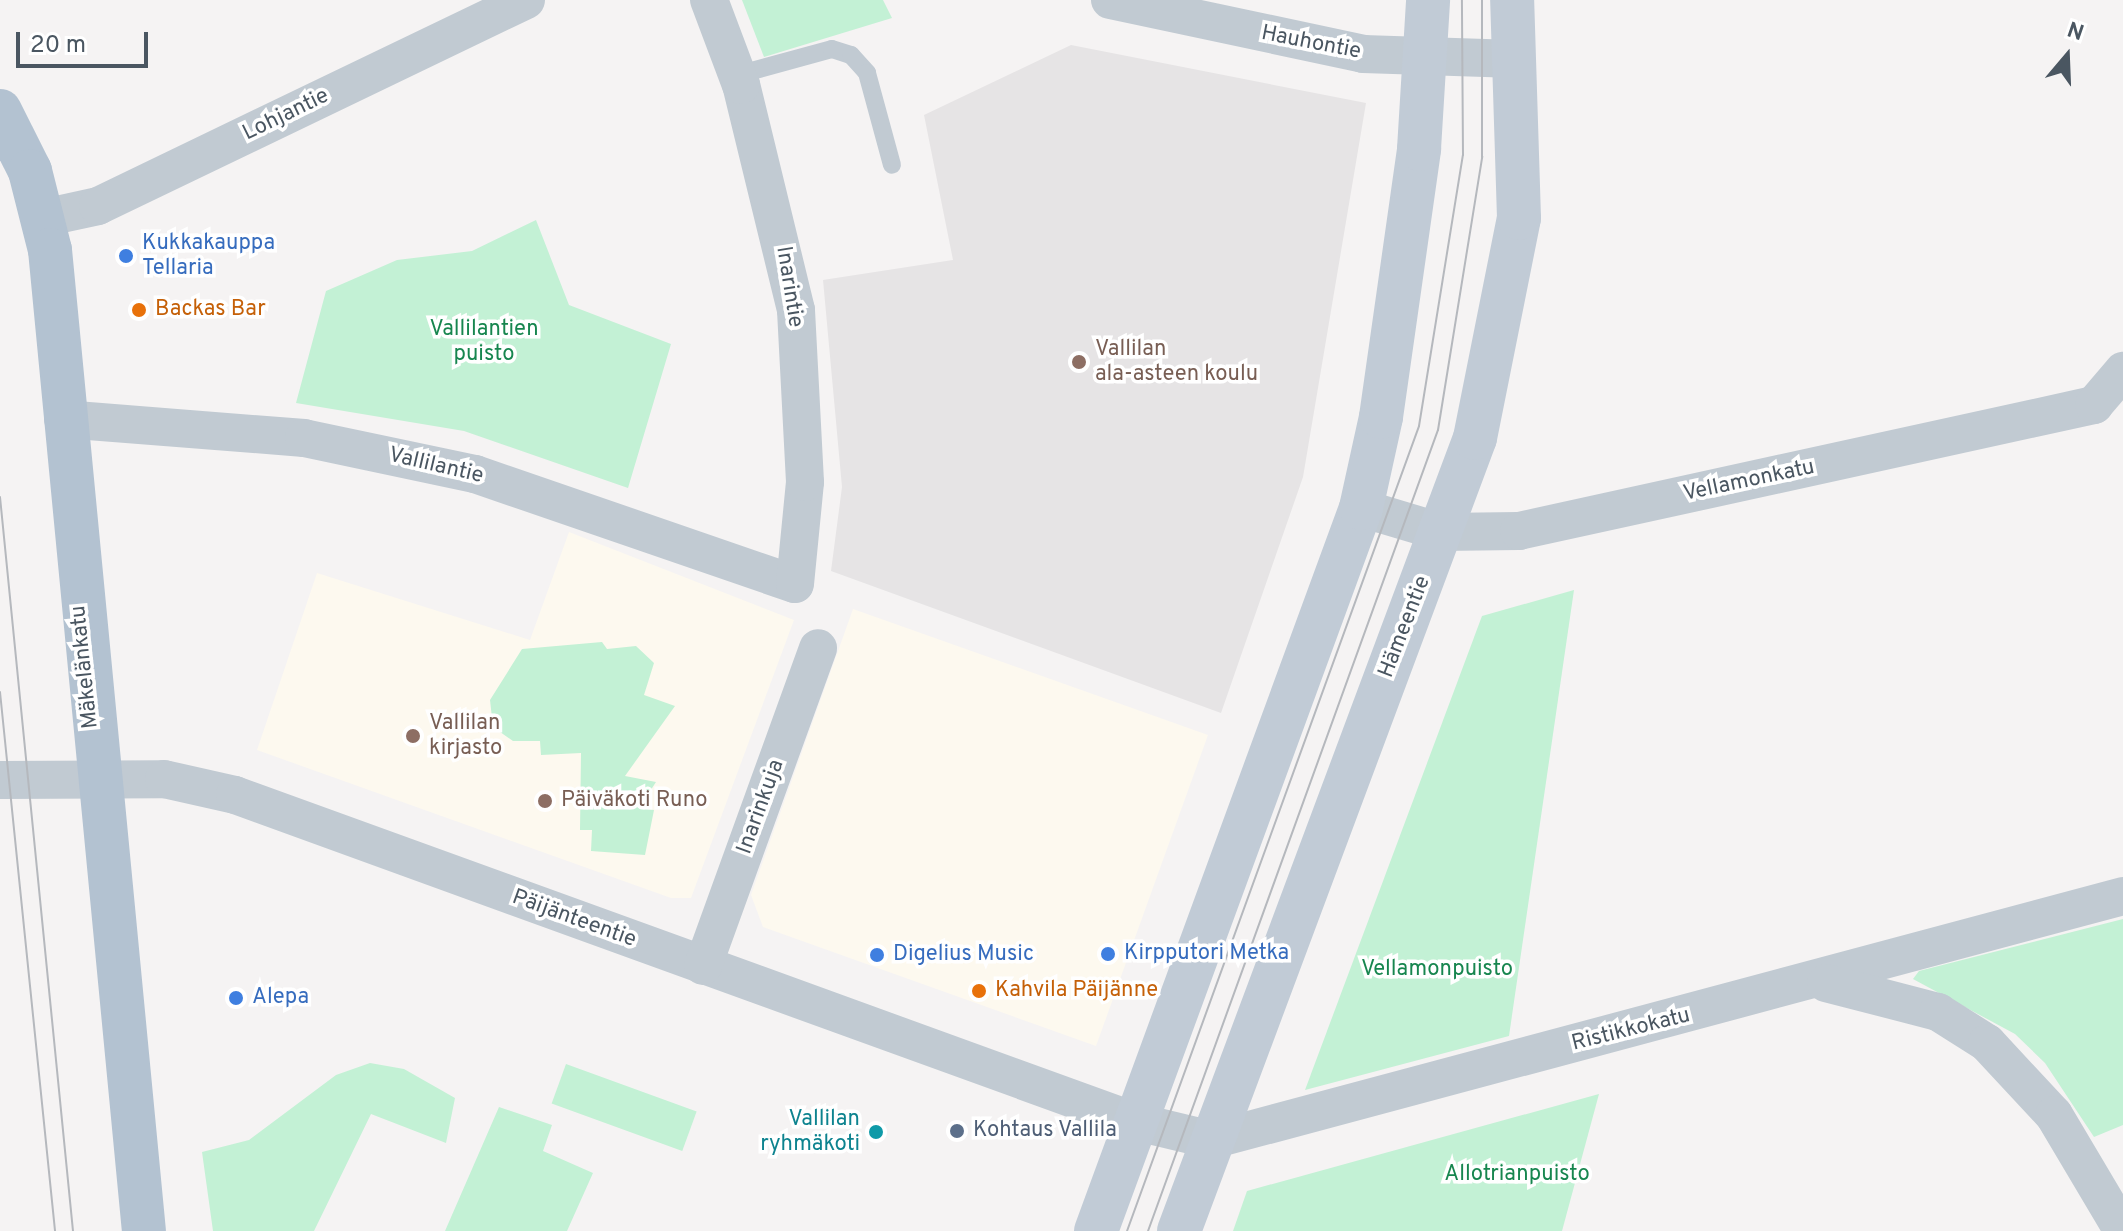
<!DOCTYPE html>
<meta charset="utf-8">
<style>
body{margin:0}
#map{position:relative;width:2123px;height:1231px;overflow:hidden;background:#f5f3f3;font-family:Overpass,sans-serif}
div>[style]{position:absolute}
.commercial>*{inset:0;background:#fdf9ef}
.education>*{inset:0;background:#e6e4e5}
.green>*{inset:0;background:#c3f1d5;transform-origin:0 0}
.lane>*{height:18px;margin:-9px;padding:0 9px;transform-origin:9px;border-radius:9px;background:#c1cad2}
.street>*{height:38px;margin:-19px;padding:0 19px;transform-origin:19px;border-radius:19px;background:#c1cad2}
.secondary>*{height:44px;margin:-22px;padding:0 22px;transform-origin:22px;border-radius:22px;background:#c1cbd6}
.primary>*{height:44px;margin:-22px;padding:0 22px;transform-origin:22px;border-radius:22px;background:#b3c2d1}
.tram>*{height:2px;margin:-1px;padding:0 1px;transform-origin:1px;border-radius:1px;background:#b5b8bd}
.dots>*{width:22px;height:22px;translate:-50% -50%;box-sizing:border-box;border:4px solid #fff;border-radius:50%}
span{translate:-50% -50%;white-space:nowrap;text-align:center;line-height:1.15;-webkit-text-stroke:7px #fff;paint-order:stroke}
.street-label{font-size:22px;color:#4a5661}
.shop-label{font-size:22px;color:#366cbe}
.left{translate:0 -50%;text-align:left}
.food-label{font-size:22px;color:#c56008}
.park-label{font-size:22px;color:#17864f}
.education-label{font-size:22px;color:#785e54}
.culture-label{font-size:22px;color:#0d838f}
.right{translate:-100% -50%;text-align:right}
.service-label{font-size:22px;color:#4e5e75}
.north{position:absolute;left:2027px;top:16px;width:80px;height:80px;-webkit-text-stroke:6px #fff;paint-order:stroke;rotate:19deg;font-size:22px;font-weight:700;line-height:32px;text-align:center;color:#4a5661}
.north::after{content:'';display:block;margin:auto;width:28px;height:36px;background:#4a5661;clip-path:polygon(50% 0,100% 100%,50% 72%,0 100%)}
.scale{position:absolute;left:16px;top:32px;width:132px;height:36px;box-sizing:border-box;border:4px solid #4a5661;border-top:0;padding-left:10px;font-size:24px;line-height:28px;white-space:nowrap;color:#4a5661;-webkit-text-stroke:6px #fff;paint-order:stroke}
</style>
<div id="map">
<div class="commercial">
<i style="clip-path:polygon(569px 532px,794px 620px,691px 898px,671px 898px,257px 750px,317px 573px,530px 640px)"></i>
<i style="clip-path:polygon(853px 609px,1208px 735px,1096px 1046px,763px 927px,751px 895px)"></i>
</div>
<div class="education">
<i style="clip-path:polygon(1071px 45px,1366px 103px,1303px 477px,1221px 713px,831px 571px,842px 487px,823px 280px,953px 260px,924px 115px)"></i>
</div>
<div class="green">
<i style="clip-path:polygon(742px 0,883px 0,892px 18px,764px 57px)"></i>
<i style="clip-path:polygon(536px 220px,569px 305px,671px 344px,628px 488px,464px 431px,296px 403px,326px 291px,397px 260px,472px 251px)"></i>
<i style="clip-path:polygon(1574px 590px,1509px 1036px,1305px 1090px,1482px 616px)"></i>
<i style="clip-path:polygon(602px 642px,607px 649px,636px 646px,654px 663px,644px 695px,675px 706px,625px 776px,656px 782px,639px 808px,654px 810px,645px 855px,591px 851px,592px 830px,580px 830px,581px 753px,541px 755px,540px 741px,513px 741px,493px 727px,490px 700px,522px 649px)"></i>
<i style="clip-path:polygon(2123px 919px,2123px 1125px,2094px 1137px,2045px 1063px,2015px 1034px,1913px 979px,1919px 971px)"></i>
<i style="clip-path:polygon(370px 1063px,404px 1069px,455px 1098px,446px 1143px,371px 1114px,314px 1231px,213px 1231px,202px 1152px,249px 1140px,336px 1075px)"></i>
<i style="left:566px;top:1064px;width:139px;height:42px;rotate:20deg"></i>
<i style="clip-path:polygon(1599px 1094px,1562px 1231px,1233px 1231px,1247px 1191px)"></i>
<i style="clip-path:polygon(499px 1107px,552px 1125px,543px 1151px,593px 1173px,567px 1231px,445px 1231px)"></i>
</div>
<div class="lane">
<i style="left:737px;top:75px;width:98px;rotate:-15.3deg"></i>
<i style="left:832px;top:49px;width:20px;rotate:18deg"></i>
<i style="left:851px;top:55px;width:24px;rotate:48deg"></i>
<i style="left:867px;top:73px;width:95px;rotate:74.8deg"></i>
</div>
<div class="street">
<i style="left:1110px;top:0;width:259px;rotate:12deg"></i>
<i style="left:1363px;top:54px;width:153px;rotate:1.9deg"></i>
<i style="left:43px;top:218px;width:56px;rotate:-12.3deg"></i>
<i style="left:98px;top:206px;width:475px;rotate:-25.7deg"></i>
<i style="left:63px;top:419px;width:242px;rotate:4.5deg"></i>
<i style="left:304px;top:438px;width:175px;rotate:11.9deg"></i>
<i style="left:475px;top:474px;width:338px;rotate:19deg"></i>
<i style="left:795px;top:584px;width:102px;rotate:-84.4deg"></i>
<i style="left:805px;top:482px;width:172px;rotate:-93deg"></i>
<i style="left:796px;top:310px;width:232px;rotate:-103.7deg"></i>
<i style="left:741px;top:85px;width:91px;rotate:-110.6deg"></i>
<i style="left:1361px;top:508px;width:84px;rotate:16.7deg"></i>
<i style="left:1441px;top:532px;width:78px;rotate:-0.7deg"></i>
<i style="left:1519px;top:531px;width:589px;rotate:-12.36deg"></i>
<i style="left:2094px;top:405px;width:45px;rotate:-49.5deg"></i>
<i style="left:0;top:780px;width:164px;rotate:-0.3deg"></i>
<i style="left:164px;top:779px;width:73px;rotate:12.7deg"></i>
<i style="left:235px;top:795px;width:959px;rotate:19.93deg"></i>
<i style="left:1137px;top:1122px;width:77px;rotate:13.5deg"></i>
<i style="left:1212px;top:1140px;width:943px;rotate:-14.99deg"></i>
<i style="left:703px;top:966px;width:338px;rotate:-70.1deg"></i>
<i style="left:1826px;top:983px;width:116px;rotate:14.5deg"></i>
<i style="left:1938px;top:1012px;width:58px;rotate:32.3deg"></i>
<i style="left:1987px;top:1043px;width:98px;rotate:47.1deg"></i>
<i style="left:2054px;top:1115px;width:135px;rotate:59.3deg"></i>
</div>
<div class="secondary">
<i style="left:1096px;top:1231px;width:770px;rotate:-69.87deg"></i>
<i style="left:1361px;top:508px;width:93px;rotate:-77.6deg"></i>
<i style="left:1381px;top:417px;width:271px;rotate:-81.9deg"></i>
<i style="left:1419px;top:149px;width:149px;rotate:-86.5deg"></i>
<i style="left:1179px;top:1231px;width:846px;rotate:-69.53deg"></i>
<i style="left:1475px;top:438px;width:224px;rotate:-78.7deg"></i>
<i style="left:1519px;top:218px;width:218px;rotate:-91.8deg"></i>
</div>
<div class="primary">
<i style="left:0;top:111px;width:67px;rotate:63.4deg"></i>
<i style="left:30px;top:171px;width:81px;rotate:75.8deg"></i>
<i style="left:50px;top:250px;width:985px;rotate:84.53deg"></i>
</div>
<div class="tram">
<i style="left:0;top:497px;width:738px;rotate:84.32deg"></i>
<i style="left:0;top:692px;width:542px;rotate:84.17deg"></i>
<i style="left:1127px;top:1231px;width:856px;rotate:-70.06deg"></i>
<i style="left:1419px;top:426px;width:275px;rotate:-80.8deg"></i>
<i style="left:1463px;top:155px;width:155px;rotate:-90.4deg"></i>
<i style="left:1148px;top:1231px;width:852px;rotate:-70.1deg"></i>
<i style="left:1438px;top:430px;width:277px;rotate:-80.8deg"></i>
<i style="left:1482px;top:157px;width:157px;rotate:-90deg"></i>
</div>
<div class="dots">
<i style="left:126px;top:256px;background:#3f7fe0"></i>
<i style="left:139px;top:310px;background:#e8710a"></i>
<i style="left:1079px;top:362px;background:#8d6e63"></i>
<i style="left:413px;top:736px;background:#8d6e63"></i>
<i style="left:545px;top:801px;background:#8d6e63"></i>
<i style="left:1108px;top:954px;background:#3f7fe0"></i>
<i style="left:877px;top:955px;background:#3f7fe0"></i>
<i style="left:979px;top:991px;background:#e8710a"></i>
<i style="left:236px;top:998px;background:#3f7fe0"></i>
<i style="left:957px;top:1131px;background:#5c6f8a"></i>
<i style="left:876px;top:1132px;background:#0f9aa8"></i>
</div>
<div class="street-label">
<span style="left:1311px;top:43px;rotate:11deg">Hauhontie</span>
<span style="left:286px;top:115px;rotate:-26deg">Lohjantie</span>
<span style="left:789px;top:287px;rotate:81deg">Inarintie</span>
<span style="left:436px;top:466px;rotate:13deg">Vallilantie</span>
<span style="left:1749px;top:481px;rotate:-12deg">Vellamonkatu</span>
<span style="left:1405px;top:627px;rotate:-69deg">Hämeentie</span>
<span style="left:85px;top:667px;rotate:-96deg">Mäkelänkatu</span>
<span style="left:761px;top:807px;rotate:-70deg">Inarinkuja</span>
<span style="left:574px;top:919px;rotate:20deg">Päijänteentie</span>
<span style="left:1631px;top:1030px;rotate:-14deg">Ristikkokatu</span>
</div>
<div class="shop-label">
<span class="left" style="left:142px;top:256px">Kukkakauppa<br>Tellaria</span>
<span class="left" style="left:1124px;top:954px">Kirpputori Metka</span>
<span class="left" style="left:893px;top:955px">Digelius Music</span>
<span class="left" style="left:252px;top:998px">Alepa</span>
</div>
<div class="food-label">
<span class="left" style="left:155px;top:310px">Backas Bar</span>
<span class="left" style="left:995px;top:991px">Kahvila Päijänne</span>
</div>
<div class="park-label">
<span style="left:484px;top:342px">Vallilantien<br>puisto</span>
<span style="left:1437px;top:970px">Vellamonpuisto</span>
<span style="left:1517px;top:1175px">Allotrianpuisto</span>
</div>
<div class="education-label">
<span class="left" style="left:1095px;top:362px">Vallilan<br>ala-asteen koulu</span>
<span class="left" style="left:429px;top:736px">Vallilan<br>kirjasto</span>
<span class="left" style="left:561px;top:801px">Päiväkoti Runo</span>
</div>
<div class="culture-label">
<span class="right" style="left:860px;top:1132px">Vallilan<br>ryhmäkoti</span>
</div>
<div class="service-label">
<span class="left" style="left:973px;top:1131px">Kohtaus Vallila</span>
</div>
<div class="north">N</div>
<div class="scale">20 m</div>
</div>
